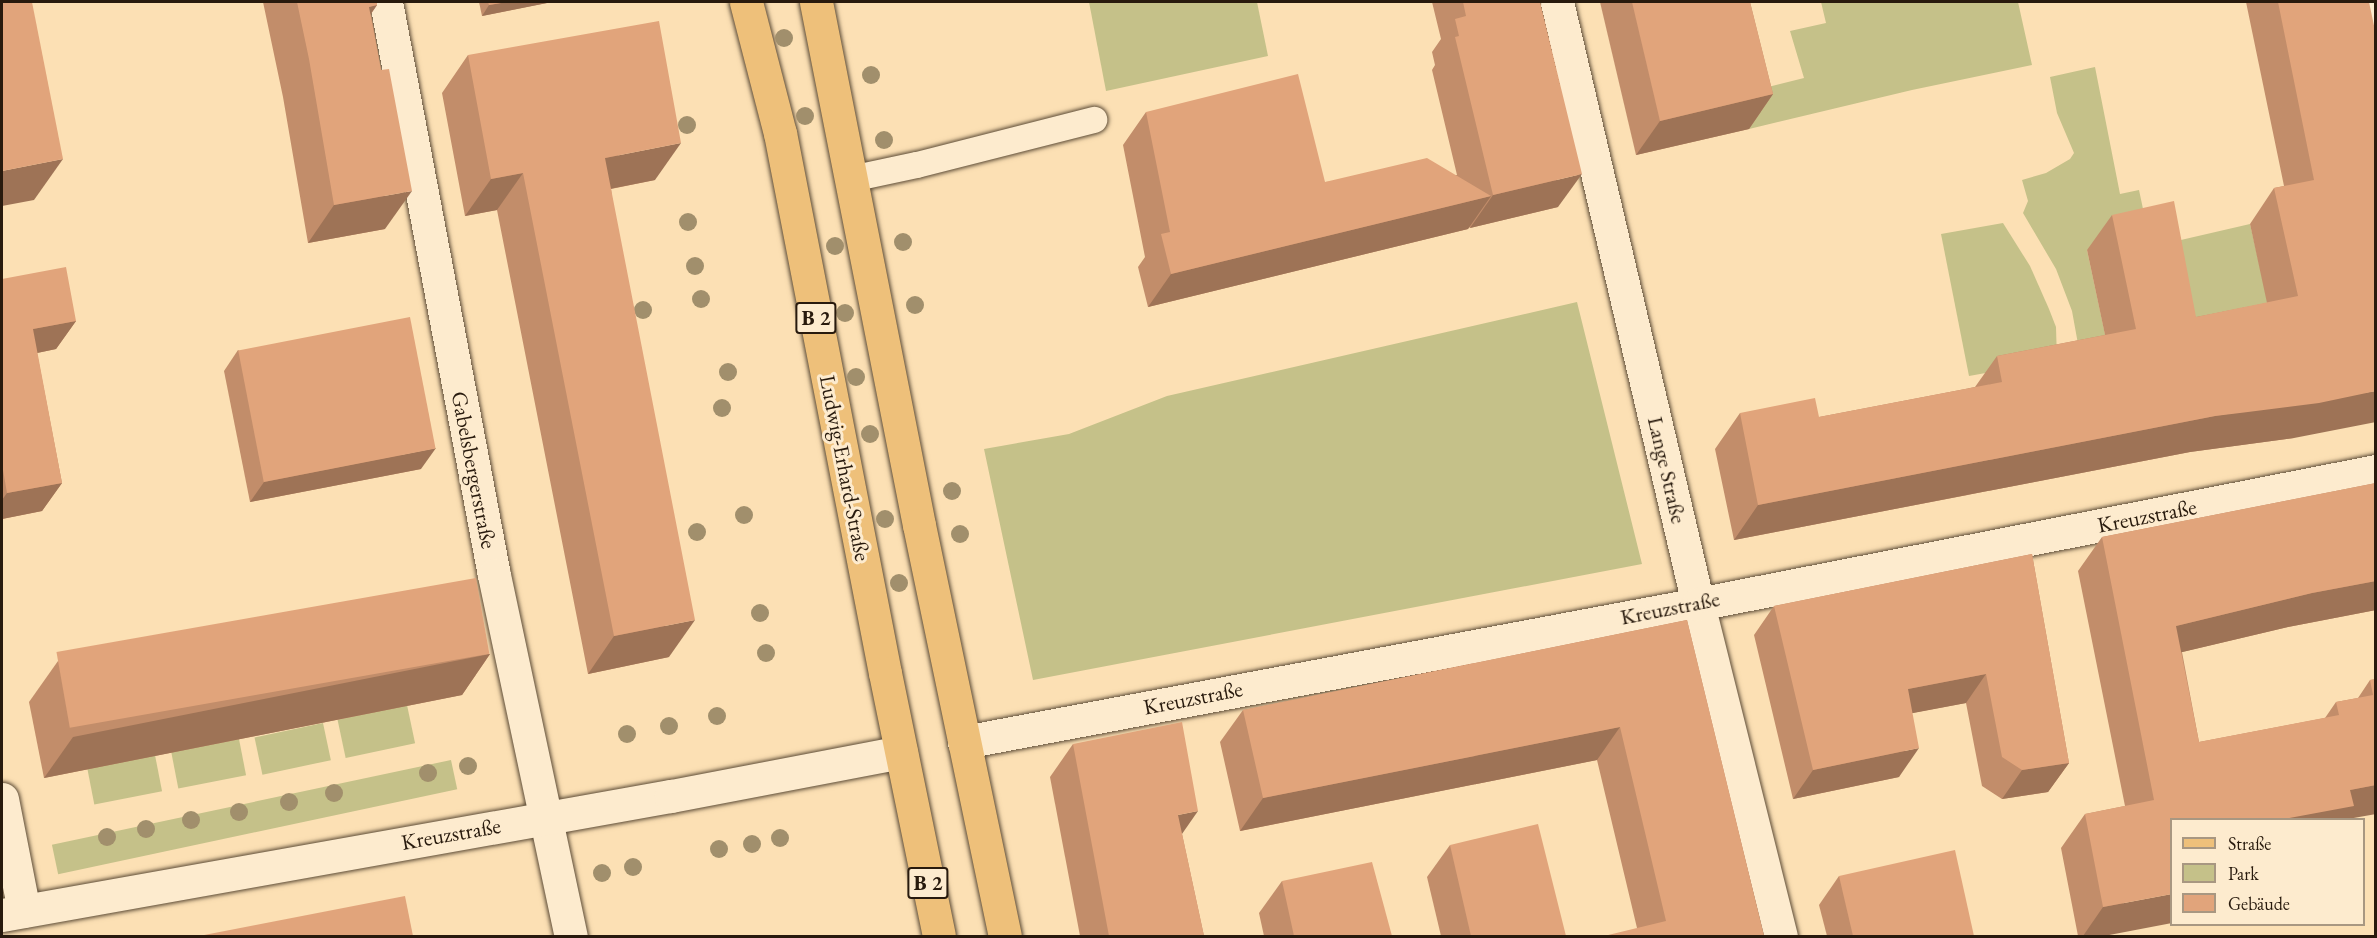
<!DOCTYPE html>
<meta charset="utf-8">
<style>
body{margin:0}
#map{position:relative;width:2377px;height:938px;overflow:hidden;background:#fce0b4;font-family:"EB Garamond",serif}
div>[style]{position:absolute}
.green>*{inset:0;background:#c5c189;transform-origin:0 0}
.roads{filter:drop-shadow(0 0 2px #5d4c37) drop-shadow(0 0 2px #5d4c37)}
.lane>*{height:26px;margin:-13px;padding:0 13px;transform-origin:13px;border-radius:13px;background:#fdebce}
.street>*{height:33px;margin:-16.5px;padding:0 16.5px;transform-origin:16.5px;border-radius:16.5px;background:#fdebce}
.primary>*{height:33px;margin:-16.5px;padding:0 16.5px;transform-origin:16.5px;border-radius:16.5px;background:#eec07a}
.trees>*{width:18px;height:18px;margin:-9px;border-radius:50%;background:#a18f6c}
.wall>*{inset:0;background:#c28d6a}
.shaded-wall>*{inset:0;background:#9e7356}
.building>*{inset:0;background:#e1a47b;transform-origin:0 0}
span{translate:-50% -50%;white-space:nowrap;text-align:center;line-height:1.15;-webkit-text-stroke:6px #fdebce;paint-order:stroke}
.shield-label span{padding:2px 4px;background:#fdebce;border:2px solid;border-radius:4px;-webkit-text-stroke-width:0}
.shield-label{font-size:21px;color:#281a0d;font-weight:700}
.street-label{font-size:22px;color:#281a0d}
.frame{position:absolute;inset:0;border:3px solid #281a0d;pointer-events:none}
.legend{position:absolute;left:2170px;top:818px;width:195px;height:108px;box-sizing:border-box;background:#fdebce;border:2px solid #a89781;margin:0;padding:8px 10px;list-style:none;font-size:18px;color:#281a0d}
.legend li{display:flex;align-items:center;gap:12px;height:30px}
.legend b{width:30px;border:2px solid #a89781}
</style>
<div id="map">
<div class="green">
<i style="clip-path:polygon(1089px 2px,1257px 2px,1268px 56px,1106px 91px)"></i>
<i style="clip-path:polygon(1821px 2px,2018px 2px,2032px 65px,1912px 90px,1749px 129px,1740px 94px,1804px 78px,1790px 31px,1826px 23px)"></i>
<i style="clip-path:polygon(2095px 67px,2120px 194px,2139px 190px,2149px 237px,2087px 250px,2106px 339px,2078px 344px,2072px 311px,2056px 269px,2023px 213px,2028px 201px,2022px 180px,2046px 173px,2070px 159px,2074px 153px,2057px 113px,2050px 77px)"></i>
<i style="clip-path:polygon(2003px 223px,2030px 266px,2049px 309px,2056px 327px,2057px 360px,1969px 376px,1941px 234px)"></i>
<i style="left:2250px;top:224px;width:110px;height:102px;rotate:77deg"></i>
<i style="clip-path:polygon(1577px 302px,1642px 564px,1033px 680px,984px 449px,1069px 434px,1167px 396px)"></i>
<i style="left:407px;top:705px;width:39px;height:71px;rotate:78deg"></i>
<i style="left:323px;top:723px;width:38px;height:70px;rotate:78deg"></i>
<i style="left:239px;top:739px;width:37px;height:69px;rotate:79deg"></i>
<i style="left:155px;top:755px;width:37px;height:69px;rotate:79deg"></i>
<i style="left:451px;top:760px;width:30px;height:408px;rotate:78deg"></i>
</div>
<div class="roads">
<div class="lane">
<i style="left:851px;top:179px;width:67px;rotate:-12deg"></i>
<i style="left:917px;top:165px;width:183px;rotate:-14.3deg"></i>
</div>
<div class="street">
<i style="left:386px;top:2px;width:583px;rotate:79.33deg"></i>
<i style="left:494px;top:575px;width:369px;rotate:78deg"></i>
<i style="left:1557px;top:2px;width:618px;rotate:76.82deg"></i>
<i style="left:1698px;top:604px;width:342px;rotate:76deg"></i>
<i style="left:2370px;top:2px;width:30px;rotate:78deg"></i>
<i style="left:964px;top:742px;width:747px;rotate:-10.65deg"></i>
<i style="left:1698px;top:604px;width:691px;rotate:-11.1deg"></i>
<i style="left:2px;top:799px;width:114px;rotate:78.9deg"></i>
<i style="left:2px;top:915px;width:680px;rotate:-10.09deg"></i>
<i style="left:671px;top:796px;width:234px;rotate:-10.8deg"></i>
</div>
<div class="primary">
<i style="left:746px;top:2px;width:135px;rotate:75.5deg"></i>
<i style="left:780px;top:133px;width:550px;rotate:79deg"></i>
<i style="left:885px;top:673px;width:268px;rotate:78.4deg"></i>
<i style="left:816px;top:2px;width:533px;rotate:78.86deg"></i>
<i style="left:919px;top:525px;width:420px;rotate:78.2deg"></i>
</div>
</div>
<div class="trees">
<i style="left:784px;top:38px"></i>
<i style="left:871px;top:75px"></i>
<i style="left:805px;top:116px"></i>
<i style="left:687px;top:125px"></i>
<i style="left:884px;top:140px"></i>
<i style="left:688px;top:222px"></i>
<i style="left:903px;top:242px"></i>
<i style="left:835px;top:246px"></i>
<i style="left:695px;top:266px"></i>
<i style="left:701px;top:299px"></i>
<i style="left:915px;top:305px"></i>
<i style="left:643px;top:310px"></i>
<i style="left:845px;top:313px"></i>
<i style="left:728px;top:372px"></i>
<i style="left:856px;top:377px"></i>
<i style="left:722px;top:408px"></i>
<i style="left:870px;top:434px"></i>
<i style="left:952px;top:491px"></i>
<i style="left:744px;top:515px"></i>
<i style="left:885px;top:519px"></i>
<i style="left:697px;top:532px"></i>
<i style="left:960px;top:534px"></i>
<i style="left:899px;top:583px"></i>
<i style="left:760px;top:613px"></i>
<i style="left:766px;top:653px"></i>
<i style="left:717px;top:716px"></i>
<i style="left:669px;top:726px"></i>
<i style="left:627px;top:734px"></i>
<i style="left:468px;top:766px"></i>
<i style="left:428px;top:773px"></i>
<i style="left:334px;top:793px"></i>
<i style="left:289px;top:802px"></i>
<i style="left:239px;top:812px"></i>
<i style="left:191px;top:820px"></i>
<i style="left:146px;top:829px"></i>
<i style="left:107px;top:837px"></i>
<i style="left:780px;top:838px"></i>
<i style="left:752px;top:844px"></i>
<i style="left:719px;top:849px"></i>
<i style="left:633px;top:867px"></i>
<i style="left:602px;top:873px"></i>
</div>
<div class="wall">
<i style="clip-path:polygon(263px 2px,377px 2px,377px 5px,371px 14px,381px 70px,385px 229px,308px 243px,283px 97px)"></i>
<i style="clip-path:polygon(479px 2px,552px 2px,482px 16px)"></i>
<i style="clip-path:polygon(1432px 2px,1540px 2px,1558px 207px,1470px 228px,1469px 227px,1468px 229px,1148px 307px,1138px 267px,1145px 257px,1123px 145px,1146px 112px,1325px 182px,1457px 175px,1432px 70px,1435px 65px,1432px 52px,1441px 39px)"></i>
<i style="clip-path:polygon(1600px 2px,1750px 2px,1773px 94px,1749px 129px,1636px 155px)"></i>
<i style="clip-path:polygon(2246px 2px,2369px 2px,2294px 438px,2190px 452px,1734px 540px,1715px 449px,1740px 413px,1819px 417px,1975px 387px,1997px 356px,2105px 335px,2087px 250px,2112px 215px,2196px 317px,2267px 303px,2250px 224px,2274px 188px,2284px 186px)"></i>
<i style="clip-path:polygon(468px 55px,655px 180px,611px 189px,669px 657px,588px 674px,497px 210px,465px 216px,442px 93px)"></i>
<i style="clip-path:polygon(2px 279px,76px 321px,56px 349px,37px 353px,62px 483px,42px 511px,2px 519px)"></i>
<i style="clip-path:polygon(238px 350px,421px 469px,250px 502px,224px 371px)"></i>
<i style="clip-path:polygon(2376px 483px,2376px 610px,2288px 627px,2182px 652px,2199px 742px,2325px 718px,2336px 702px,2358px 698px,2370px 680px,2376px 679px,2376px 814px,2172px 819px,2104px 936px,2078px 936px,2061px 848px,2085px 814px,2125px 806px,2078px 571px,2102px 537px)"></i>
<i style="clip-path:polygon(2032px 554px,2069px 763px,2048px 792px,2002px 799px,1982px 786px,1966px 703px,1912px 713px,1899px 777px,1793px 799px,1754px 635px,1774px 606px)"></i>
<i style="clip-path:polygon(1687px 620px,1764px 936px,1637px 928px,1597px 760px,1240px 831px,1220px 742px,1243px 710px)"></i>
<i style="clip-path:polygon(490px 654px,462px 695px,44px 778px,29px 702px,58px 661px)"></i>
<i style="clip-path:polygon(1073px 744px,1182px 834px,1204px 936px,1080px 936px,1050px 777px)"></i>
<i style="clip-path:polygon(1450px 845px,1566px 936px,1441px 936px,1427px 877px)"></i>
<i style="clip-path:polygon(1839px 876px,1974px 936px,1827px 936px,1819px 905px)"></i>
<i style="clip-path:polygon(1282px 881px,1392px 936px,1264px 936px,1259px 913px)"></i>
</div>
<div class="shaded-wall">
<i style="clip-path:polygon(507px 2px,552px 2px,482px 16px,489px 5px)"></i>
<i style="clip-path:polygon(377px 5px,350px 43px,369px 7px)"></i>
<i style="clip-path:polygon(1773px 94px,1749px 129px,1636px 155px,1660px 121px)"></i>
<i style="clip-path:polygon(681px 143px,655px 180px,579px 195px,605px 158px)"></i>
<i style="clip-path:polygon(63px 159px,34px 200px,2px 206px,2px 171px)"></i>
<i style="clip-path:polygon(523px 173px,497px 210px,465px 216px,491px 179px)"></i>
<i style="clip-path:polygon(1582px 174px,1558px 207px,1470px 228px,1493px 195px)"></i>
<i style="clip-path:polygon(412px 191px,385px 229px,308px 243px,334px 205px)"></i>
<i style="clip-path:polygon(1491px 196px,1468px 229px,1148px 307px,1171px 274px)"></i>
<i style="clip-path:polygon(76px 321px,56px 349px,13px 358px,33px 329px)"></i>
<i style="clip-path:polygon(2376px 391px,2376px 422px,2294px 438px,2190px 452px,1734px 540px,1758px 505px,2215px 416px)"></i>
<i style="clip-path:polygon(436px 448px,421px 469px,250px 502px,264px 482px)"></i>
<i style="clip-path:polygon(62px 483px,42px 511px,2px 519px,2px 500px,7px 493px)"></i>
<i style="clip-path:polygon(2376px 581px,2376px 610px,2288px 627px,2153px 659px,2176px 626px,2312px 593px)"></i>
<i style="clip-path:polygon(695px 620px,669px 657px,588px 674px,614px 636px)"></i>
<i style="clip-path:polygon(490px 654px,462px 695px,44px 778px,73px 737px)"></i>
<i style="clip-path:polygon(1986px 674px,1966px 703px,1887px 718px,1908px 689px)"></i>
<i style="clip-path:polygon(1620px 727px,1597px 760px,1240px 831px,1263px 798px)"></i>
<i style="clip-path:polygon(1919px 748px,1899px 777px,1793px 799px,1813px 770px)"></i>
<i style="clip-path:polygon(2069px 763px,2048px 792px,2002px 799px,2022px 770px)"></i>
<i style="clip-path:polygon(2376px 785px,2376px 814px,2348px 819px,2284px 819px,2350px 790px)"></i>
<i style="clip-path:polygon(1198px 811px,1175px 844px,1178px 815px)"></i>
<i style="clip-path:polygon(2172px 894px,2172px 923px,2104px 936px,2083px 936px,2103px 907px)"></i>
</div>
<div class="building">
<i style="clip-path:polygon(2px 2px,32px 2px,63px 159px,2px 171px)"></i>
<i style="clip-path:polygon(297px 2px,377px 2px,377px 5px,369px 7px,381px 70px,389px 69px,412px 191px,334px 205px,309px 59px)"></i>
<i style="clip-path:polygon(488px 2px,507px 2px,489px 5px)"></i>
<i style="clip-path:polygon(1463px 2px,1540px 2px,1582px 174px,1493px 195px,1455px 37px,1459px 36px,1455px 19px,1466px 16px)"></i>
<i style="clip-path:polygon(1632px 2px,1750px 2px,1773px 94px,1660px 121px)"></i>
<i style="clip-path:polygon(2278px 2px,2369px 2px,2376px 35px,2376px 391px,2319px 403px,2215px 416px,1758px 505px,1740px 413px,1815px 398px,1819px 417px,2002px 382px,1997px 356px,2136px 329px,2112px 215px,2174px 201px,2196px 317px,2298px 296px,2274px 188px,2314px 180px)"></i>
<i style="clip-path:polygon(659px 21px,681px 143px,605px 158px,695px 620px,614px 636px,523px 173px,491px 179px,468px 55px)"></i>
<i style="clip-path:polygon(1298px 74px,1325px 182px,1427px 158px,1491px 196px,1171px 274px,1161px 234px,1170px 232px,1146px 112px)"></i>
<i style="clip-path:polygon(66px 267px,76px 321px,33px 329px,62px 483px,7px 493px,2px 464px,2px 279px)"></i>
<i style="left:410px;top:317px;width:134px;height:175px;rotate:79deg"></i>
<i style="clip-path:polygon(2376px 483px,2376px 581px,2312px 593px,2176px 626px,2199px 742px,2339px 715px,2336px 702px,2373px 695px,2370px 680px,2376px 679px,2376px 785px,2350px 790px,2354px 806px,2284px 819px,2172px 819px,2172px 894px,2103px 907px,2085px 814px,2154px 800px,2102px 537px)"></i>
<i style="clip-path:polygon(2032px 554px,2069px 763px,2022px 770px,2002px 757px,1986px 674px,1908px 689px,1919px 748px,1813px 770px,1774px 606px)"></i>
<i style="left:476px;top:578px;width:77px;height:426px;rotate:80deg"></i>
<i style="clip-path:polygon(1687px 620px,1764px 936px,1604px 936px,1666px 921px,1620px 727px,1263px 798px,1243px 710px)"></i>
<i style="clip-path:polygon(1182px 722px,1198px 811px,1178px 815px,1204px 936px,1109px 936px,1073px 744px)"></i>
<i style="clip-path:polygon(1538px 824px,1566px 936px,1471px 936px,1450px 845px)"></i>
<i style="clip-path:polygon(1955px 850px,1974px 936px,1853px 936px,1839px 876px)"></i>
<i style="clip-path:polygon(1372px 862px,1392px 936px,1294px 936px,1282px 881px)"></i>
<i style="clip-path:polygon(405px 896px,413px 936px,199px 936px)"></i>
</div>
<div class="shield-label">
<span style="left:816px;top:318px">B 2</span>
<span style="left:928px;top:883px">B 2</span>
</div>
<div class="street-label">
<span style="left:845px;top:468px;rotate:79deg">Ludwig-Erhard-Straße</span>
<span style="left:474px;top:470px;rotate:79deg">Gabelsbergerstraße</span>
<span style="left:1667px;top:470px;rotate:77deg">Lange Straße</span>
<span style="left:2147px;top:516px;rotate:-11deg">Kreuzstraße</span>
<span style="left:1670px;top:608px;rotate:-11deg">Kreuzstraße</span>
<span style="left:1193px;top:698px;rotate:-11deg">Kreuzstraße</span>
<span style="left:451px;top:834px;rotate:-10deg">Kreuzstraße</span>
</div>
<div class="frame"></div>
<ul class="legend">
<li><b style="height:8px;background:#eec07a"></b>Straße</li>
<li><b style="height:16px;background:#c5c189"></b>Park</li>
<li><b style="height:16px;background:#e1a47b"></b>Gebäude</li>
</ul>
</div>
